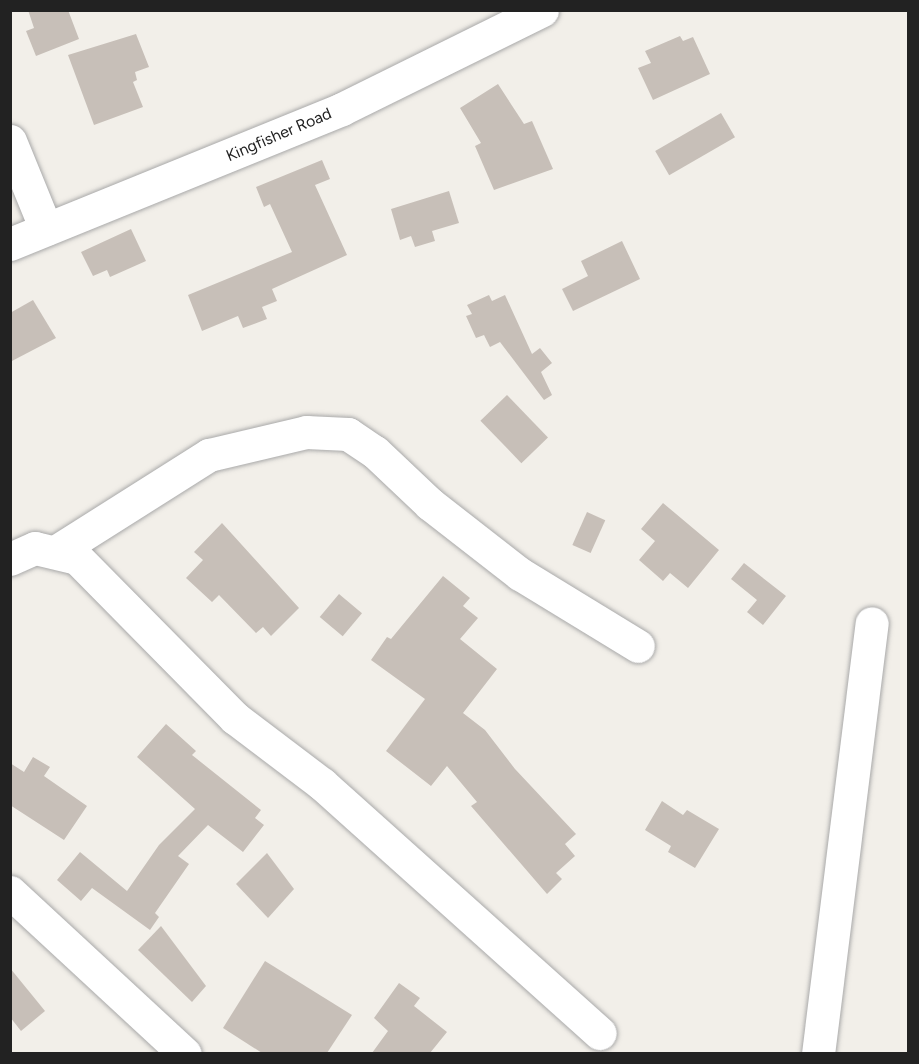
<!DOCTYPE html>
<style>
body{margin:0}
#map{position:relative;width:919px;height:1064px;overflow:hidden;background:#f2efe9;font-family:Figtree,sans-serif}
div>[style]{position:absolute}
.building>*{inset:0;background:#c7bfb8;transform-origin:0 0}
.roads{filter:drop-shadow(0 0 2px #a9a9a9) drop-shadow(0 0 2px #a9a9a9)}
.minor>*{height:33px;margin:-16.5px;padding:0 16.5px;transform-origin:16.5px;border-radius:16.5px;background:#fff}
span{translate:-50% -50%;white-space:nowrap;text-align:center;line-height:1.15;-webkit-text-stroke:6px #fff;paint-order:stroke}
.street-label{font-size:16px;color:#222}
.frame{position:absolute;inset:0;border:12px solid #222;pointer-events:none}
</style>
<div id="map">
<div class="building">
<i style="clip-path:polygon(28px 10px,68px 10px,79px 39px,36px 56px,26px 31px,34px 28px)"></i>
<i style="clip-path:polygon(136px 34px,149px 67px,135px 72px,137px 80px,133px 82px,143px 107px,94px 125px,68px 55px)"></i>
<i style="clip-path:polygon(680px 36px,683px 41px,693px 37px,710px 74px,653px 100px,638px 68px,651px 63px,645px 51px)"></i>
<i style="clip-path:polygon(498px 84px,524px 124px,532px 121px,553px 169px,494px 190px,475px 146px,481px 143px,460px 108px)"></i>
<i style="left:721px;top:113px;width:28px;height:76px;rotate:60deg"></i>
<i style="clip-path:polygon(322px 160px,330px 179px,315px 185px,347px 255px,272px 289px,277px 301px,262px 307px,267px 319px,243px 328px,238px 316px,202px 331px,188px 295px,292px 252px,270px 204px,264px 207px,256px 187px)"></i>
<i style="clip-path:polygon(449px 191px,459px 223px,432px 231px,435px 241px,415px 247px,411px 236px,400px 240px,391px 209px)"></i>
<i style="clip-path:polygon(131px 229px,146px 261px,110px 277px,107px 270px,93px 276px,81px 252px)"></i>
<i style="clip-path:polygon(622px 241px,640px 279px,573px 311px,562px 289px,588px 276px,581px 261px)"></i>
<i style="clip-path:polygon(489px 295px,492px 301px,505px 295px,532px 354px,540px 348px,552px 363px,541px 372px,552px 395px,544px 400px,500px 342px,490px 347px,484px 335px,476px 338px,466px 316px,472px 314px,467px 305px)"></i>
<i style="clip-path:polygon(33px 300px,56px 338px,10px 362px,10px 313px)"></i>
<i style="left:507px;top:395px;width:59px;height:37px;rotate:46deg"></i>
<i style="clip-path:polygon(663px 503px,719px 550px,688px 588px,670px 573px,663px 581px,639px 560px,655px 541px,641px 529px)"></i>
<i style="left:587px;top:512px;width:20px;height:36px;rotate:24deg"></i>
<i style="clip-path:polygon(222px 523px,299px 608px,271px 636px,263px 627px,256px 633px,219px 595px,212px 602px,186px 578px,203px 560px,194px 552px)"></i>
<i style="clip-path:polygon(744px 563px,786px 596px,763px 625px,747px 612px,757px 600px,731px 579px)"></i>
<i style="clip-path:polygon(443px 576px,470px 598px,463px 606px,478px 618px,460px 639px,497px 669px,463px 713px,485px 730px,515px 769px,576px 834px,565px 844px,575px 856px,556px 873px,562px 879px,547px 894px,471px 806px,477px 802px,447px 766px,431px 786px,386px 751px,425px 699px,371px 660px,387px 637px,391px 639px)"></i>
<i style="left:339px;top:594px;width:30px;height:30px;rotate:40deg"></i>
<i style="clip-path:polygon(166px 724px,196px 751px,192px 755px,261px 810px,255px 818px,264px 825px,243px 852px,208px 825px,178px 856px,189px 864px,155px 913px,159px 917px,150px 930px,92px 888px,81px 901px,57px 880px,80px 852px,127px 891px,159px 845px,195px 809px,137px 757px)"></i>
<i style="clip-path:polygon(33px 757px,50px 767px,44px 776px,87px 806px,64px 840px,10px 805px,10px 763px,24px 772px)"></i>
<i style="clip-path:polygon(662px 801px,683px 815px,687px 810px,719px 829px,695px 868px,668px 852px,671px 846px,645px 830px)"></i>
<i style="clip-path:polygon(267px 853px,294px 889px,268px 918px,236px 884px)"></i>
<i style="clip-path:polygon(161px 926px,206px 986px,192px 1002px,138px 950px)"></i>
<i style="clip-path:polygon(265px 961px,352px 1015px,327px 1053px,262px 1053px,223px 1028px)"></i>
<i style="clip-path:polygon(10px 968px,45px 1011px,21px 1031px,10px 1017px)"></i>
<i style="clip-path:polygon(399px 983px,420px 998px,414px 1006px,447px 1032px,430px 1053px,372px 1053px,388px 1031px,374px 1018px)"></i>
</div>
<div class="roads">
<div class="minor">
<i style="left:10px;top:141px;width:95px;rotate:67.8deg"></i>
<i style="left:10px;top:244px;width:358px;rotate:-22.1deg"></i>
<i style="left:342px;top:109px;width:223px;rotate:-26.3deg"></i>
<i style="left:57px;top:551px;width:180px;rotate:-32.3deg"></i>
<i style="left:209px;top:455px;width:100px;rotate:-13.3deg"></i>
<i style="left:306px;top:432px;width:42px;rotate:2.7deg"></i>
<i style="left:348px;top:434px;width:32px;rotate:34deg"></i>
<i style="left:375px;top:452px;width:76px;rotate:43.4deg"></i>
<i style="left:430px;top:504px;width:114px;rotate:37.9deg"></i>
<i style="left:520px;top:574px;width:138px;rotate:31.4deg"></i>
<i style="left:10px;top:559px;width:27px;rotate:-24deg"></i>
<i style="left:35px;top:548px;width:43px;rotate:13.4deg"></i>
<i style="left:77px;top:558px;width:225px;rotate:45.4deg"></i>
<i style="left:235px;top:718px;width:109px;rotate:37.2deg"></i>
<i style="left:322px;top:784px;width:373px;rotate:41.9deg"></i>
<i style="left:10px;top:892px;width:238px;rotate:42.8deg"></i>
<i style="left:818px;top:1054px;width:434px;rotate:-82.9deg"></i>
</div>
</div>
<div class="street-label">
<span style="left:279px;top:135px;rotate:-23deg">Kingfisher Road</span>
</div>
<div class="frame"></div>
</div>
